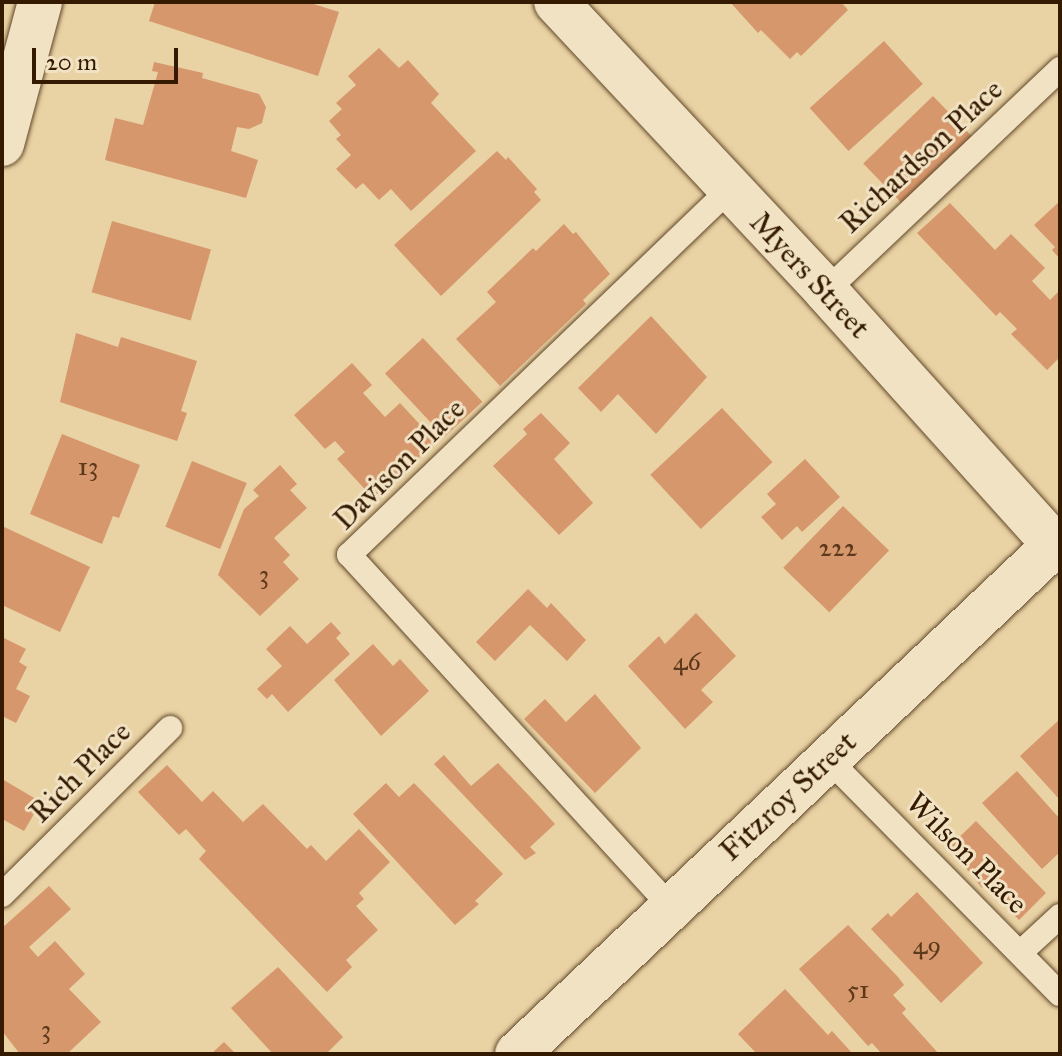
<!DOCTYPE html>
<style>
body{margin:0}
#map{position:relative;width:1062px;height:1056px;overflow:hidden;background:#e9d2a4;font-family:"IM FELL Great Primer",serif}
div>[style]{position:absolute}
.building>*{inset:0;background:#d6976c;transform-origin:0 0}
.roads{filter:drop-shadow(0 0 2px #614829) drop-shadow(0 0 2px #614829)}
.service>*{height:24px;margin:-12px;padding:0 12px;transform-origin:12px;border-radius:12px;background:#f1e2c4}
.minor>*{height:44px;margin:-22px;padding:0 22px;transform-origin:22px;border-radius:22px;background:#f1e2c4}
span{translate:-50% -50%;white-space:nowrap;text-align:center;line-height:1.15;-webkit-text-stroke:6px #f1e2c4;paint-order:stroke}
.number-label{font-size:26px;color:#5c391b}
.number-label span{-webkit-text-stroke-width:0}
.street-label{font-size:30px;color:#341a00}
.frame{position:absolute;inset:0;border:4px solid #341a00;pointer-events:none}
.scale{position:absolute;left:32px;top:48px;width:146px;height:36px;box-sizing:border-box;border:4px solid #341a00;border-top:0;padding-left:10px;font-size:24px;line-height:28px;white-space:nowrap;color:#341a00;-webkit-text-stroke:6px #f1e2c4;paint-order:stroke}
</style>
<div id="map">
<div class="building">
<i style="clip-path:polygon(155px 2px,307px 2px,339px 12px,318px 76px,149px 21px)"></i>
<i style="clip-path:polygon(730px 2px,841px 2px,848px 10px,801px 56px,797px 52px,790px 59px,761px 30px,758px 33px)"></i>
<i style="left:884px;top:41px;width:58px;height:100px;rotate:48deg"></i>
<i style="clip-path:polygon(379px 48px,399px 68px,408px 60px,439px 94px,431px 103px,476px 151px,411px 211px,391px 189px,379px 200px,363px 183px,356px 189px,336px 169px,351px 155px,336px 139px,341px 135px,329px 121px,342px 109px,336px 103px,356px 85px,348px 76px)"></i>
<i style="clip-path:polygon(154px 62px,203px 73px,202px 78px,259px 94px,266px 107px,262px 123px,249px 129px,237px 127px,231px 151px,258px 160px,246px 198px,105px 160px,115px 118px,143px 125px,158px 72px,152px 71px)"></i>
<i style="left:933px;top:96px;width:58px;height:97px;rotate:46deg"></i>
<i style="clip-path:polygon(497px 151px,506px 160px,508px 157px,537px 189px,534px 192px,541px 200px,441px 296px,394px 245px)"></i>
<i style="clip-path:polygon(1060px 201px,1060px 259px,1052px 250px,1055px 247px,1034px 225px)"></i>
<i style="clip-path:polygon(950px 203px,995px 250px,1011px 234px,1045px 268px,1032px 281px,1050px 300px,1060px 290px,1060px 357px,1047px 370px,1011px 334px,1017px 329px,1000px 312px,996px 316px,917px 233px)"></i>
<i style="left:112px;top:221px;width:103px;height:74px;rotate:16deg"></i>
<i style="clip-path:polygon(564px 224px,573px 234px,576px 232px,610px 274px,583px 300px,586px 304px,500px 386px,456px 339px,496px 302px,487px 292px,533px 248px,536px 251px)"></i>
<i style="clip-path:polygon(651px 316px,707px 377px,656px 434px,618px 394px,601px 412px,578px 388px)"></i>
<i style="clip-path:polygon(76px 333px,118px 347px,121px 337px,197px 361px,181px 411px,187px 413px,177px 441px,60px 402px)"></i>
<i style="left:423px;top:338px;width:87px;height:52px;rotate:47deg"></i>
<i style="clip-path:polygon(352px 363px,372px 385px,363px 393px,385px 417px,400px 403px,436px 442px,373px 498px,337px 459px,345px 452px,335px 441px,325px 449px,294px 415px)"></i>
<i style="left:722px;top:408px;width:74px;height:98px;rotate:47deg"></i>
<i style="clip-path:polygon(541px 413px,570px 443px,554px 459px,593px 503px,559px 535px,493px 466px,527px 434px,523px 429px)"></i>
<i style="clip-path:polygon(62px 434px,140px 465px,119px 518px,113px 516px,102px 544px,30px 514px)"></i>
<i style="clip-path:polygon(805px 459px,840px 497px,802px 532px,797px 526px,782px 540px,761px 517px,776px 504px,767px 494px)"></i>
<i style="left:192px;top:461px;width:59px;height:71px;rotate:22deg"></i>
<i style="clip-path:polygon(280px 465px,297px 484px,290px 490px,307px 508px,274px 538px,290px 555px,283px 562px,299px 579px,260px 616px,218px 575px,244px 509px,259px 496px,253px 490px)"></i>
<i style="left:843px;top:506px;width:64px;height:86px;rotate:44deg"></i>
<i style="clip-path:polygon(2px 526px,90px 567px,60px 632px,2px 605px)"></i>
<i style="clip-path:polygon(528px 589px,547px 608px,551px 603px,586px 640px,567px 661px,530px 625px,495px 661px,476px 642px)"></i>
<i style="clip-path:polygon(696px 613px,736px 656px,701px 690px,713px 702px,685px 729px,628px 666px,659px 636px,665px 644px)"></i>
<i style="clip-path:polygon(331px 622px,341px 633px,336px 638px,350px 654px,288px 712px,272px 694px,267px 699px,257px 689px,282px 666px,266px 649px,290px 626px,307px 644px)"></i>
<i style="clip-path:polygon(2px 637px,26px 649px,19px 662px,27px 667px,16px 689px,30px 696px,16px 723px,2px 716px)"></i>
<i style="clip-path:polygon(373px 644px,393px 666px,400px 659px,429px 691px,381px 736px,334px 680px)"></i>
<i style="clip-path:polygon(595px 694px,641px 748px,595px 793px,524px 719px,545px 699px,566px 722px)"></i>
<i style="clip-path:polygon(1060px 719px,1060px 800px,1020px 756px)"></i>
<i style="clip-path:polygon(444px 755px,471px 786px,498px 763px,534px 801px,555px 824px,530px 847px,536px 853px,525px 860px,434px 764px)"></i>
<i style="clip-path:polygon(167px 765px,202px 802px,213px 791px,243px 822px,263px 804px,307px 849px,311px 845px,326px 861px,359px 829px,390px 862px,359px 893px,364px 899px,356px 906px,378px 930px,346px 960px,352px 967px,327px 992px,199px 859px,206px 851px,186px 829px,179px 835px,138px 792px)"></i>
<i style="clip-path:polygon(1017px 771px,1060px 819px,1060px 852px,1042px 869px,982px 803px)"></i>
<i style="clip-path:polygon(2px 779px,41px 802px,24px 831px,2px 819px)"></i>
<i style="clip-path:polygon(386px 783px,399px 797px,414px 783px,503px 874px,475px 901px,479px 904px,455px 925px,353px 814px)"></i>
<i style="clip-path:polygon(976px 821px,1046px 893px,1019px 920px,985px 884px,982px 888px,949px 847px)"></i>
<i style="clip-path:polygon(49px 886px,71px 909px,29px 947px,38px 957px,55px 941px,85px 974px,69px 989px,101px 1022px,67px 1054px,20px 1054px,2px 1031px,2px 928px)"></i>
<i style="clip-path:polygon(917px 892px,983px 963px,941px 1003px,871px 929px,888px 913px,891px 917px)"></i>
<i style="clip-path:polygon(848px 925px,898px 977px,904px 985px,893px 995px,906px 1009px,902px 1013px,939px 1054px,882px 1054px,872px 1043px,868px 1046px,799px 969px)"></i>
<i style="clip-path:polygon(278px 967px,343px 1037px,326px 1054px,273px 1054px,231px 1008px)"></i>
<i style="clip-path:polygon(785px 989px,828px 1035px,832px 1031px,853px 1054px,757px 1054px,738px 1034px)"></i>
<i style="clip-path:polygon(224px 1042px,236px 1054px,211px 1054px)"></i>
</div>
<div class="roads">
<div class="service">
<i style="left:826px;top:291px;width:323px;rotate:-43.5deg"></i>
<i style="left:828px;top:759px;width:330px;rotate:45.4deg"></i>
<i style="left:2px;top:895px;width:237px;rotate:-44.8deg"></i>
<i style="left:670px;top:906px;width:476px;rotate:-132.4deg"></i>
<i style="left:349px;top:555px;width:528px;rotate:-43.85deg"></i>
<i style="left:1021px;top:952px;width:53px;rotate:-42.7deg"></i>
</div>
<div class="minor">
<i style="left:556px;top:2px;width:396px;rotate:46.9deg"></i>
<i style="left:826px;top:291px;width:350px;rotate:48deg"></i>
<i style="left:2px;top:144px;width:147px;rotate:-75deg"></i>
<i style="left:517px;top:1054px;width:748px;rotate:-43.43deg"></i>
</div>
</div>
<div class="number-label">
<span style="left:88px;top:467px">13</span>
<span style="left:838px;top:548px">222</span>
<span style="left:264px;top:575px">3</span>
<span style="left:687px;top:662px">46</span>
<span style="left:927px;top:946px">49</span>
<span style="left:858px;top:990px">51</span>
<span style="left:46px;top:1030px">3</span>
</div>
<div class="street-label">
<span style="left:921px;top:156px;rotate:-43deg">Richardson Place</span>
<span style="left:810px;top:275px;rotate:47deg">Myers Street</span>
<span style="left:399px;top:464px;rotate:-45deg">Davison Place</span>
<span style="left:80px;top:772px;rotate:-45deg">Rich Place</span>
<span style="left:788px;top:796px;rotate:-43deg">Fitzroy Street</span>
<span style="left:967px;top:853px;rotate:45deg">Wilson Place</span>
</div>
<div class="frame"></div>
<div class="scale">20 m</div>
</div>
